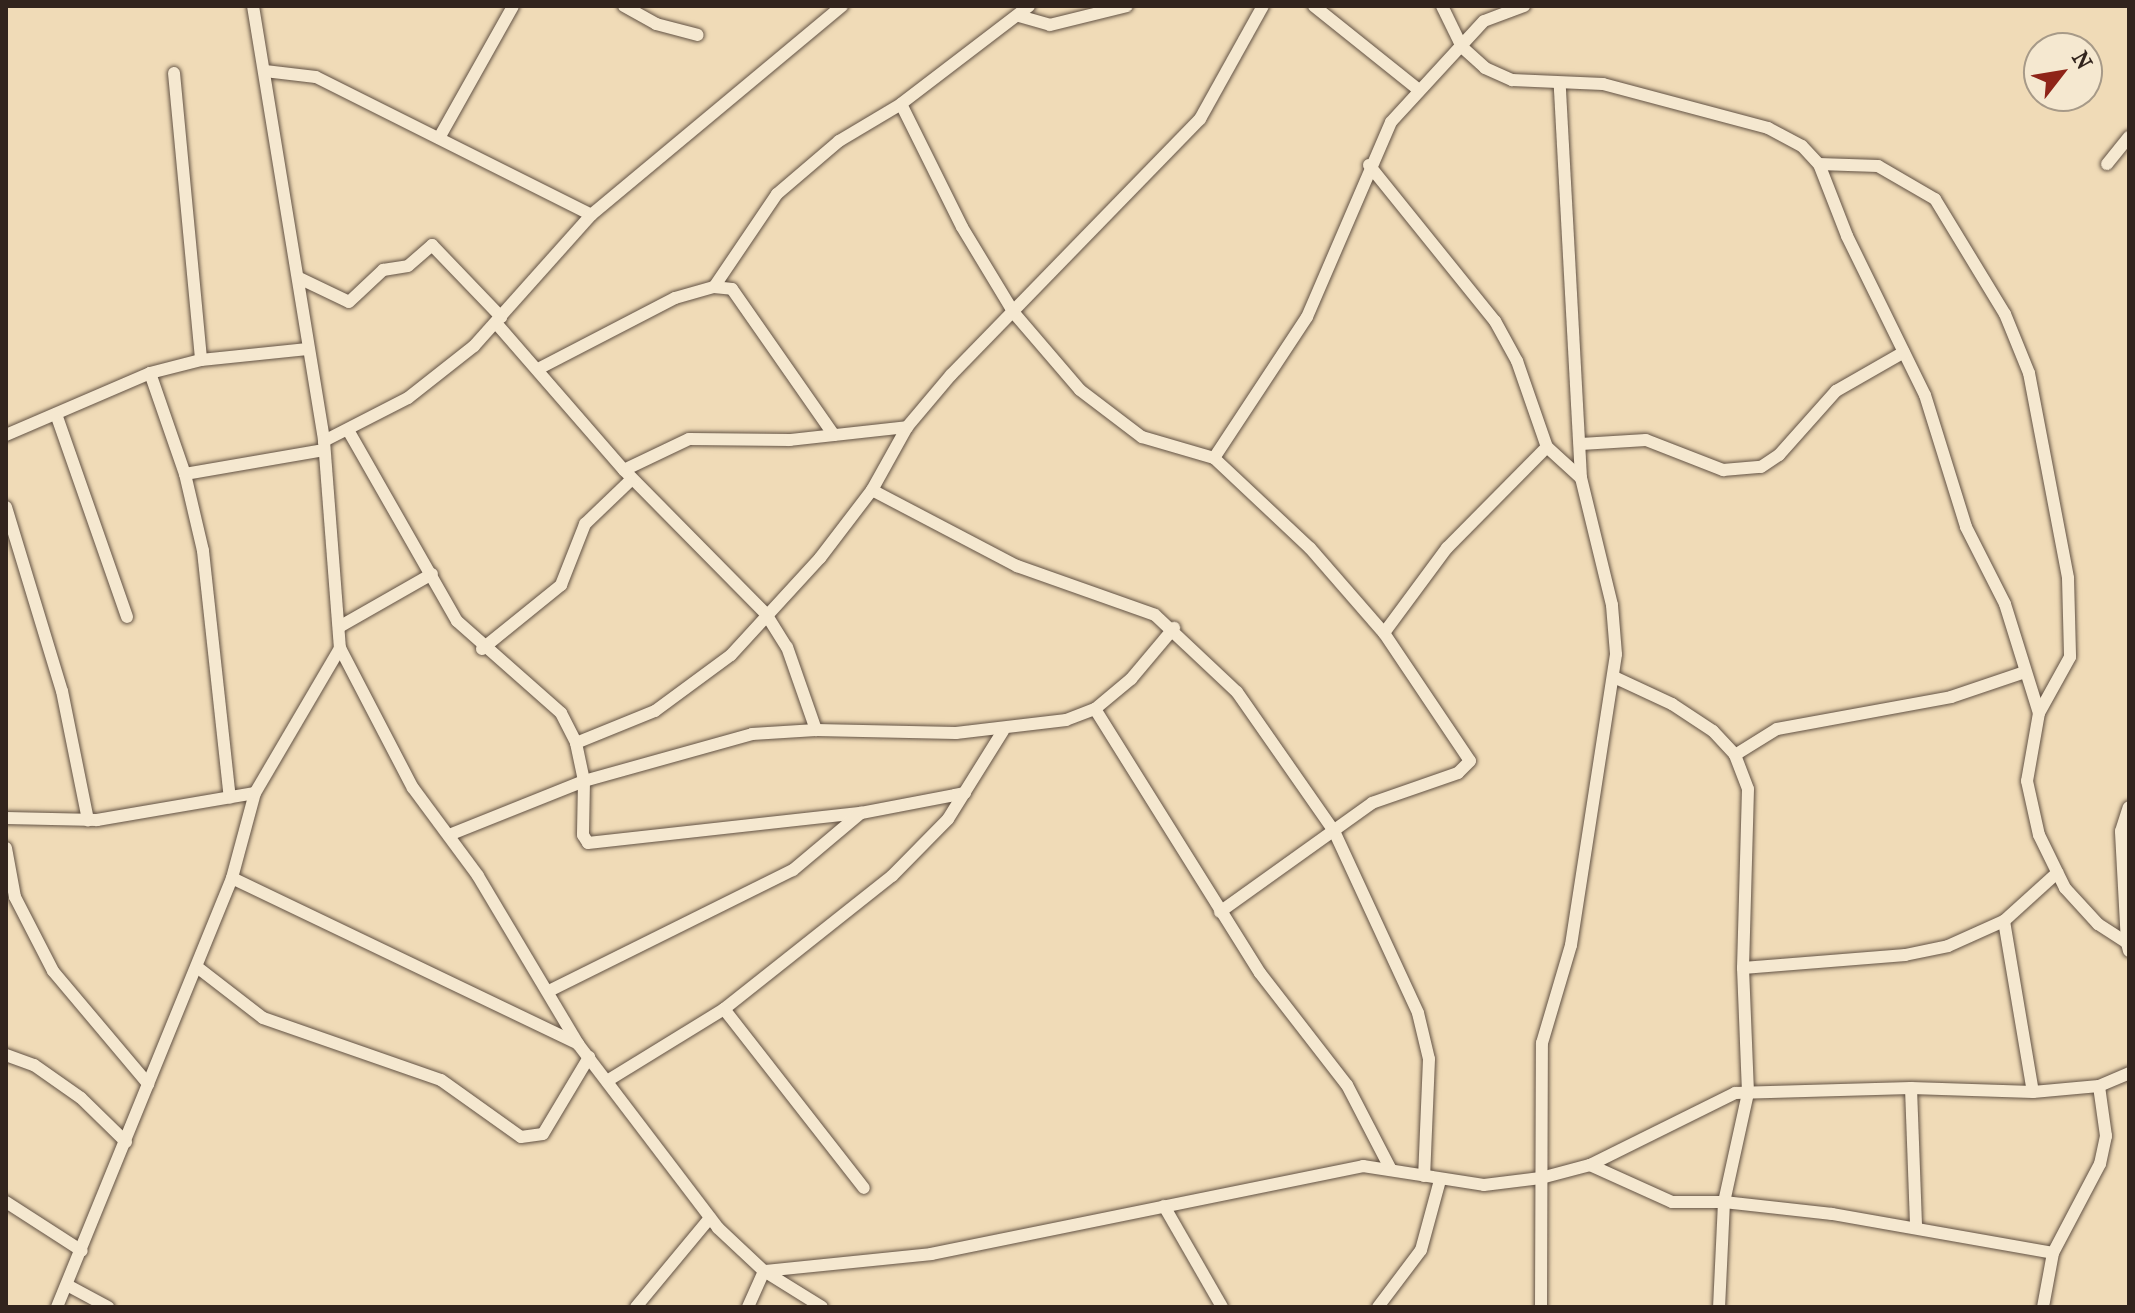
<!DOCTYPE html>
<style>
body{margin:0}
#map{position:relative;width:2135px;height:1313px;overflow:hidden;background:#f0dbb7;font-family:"IM FELL French Canon",serif}
div>[style]{position:absolute}
.roads{filter:drop-shadow(0 0 2px #625244) drop-shadow(0 0 2px #625244)}
.minor>*{height:12px;margin:-6px;padding:0 6px;transform-origin:6px;border-radius:6px;background:#f5e8d0}
span{translate:-50% -50%;white-space:nowrap;text-align:center;line-height:1.15;-webkit-text-stroke:7px #f5e8d0;paint-order:stroke}
.frame{position:absolute;inset:0;border:8px solid #32241d;pointer-events:none}
.north{position:absolute;left:2023px;top:32px;width:80px;height:80px;box-sizing:border-box;background:#f5e8d0;border:2px solid #a79a88;border-radius:50%;rotate:59deg;font-size:22px;font-weight:700;line-height:32px;text-align:center;color:#32241d}
.north::after{content:'';display:block;margin:auto;width:28px;height:36px;background:#8f2418;clip-path:polygon(50% 0,100% 100%,50% 72%,0 100%)}
</style>
<div id="map">
<div class="roads">
<div class="minor">
<i style="left:253px;top:6px;width:441px;rotate:80.7deg"></i>
<i style="left:324px;top:441px;width:208px;rotate:85.6deg"></i>
<i style="left:340px;top:648px;width:158px;rotate:62.5deg"></i>
<i style="left:413px;top:788px;width:109px;rotate:53.5deg"></i>
<i style="left:478px;top:876px;width:196px;rotate:59.2deg"></i>
<i style="left:578px;top:1044px;width:231px;rotate:52.7deg"></i>
<i style="left:718px;top:1228px;width:63px;rotate:43.1deg"></i>
<i style="left:764px;top:1271px;width:68px;rotate:31.8deg"></i>
<i style="left:624px;top:6px;width:37px;rotate:29deg"></i>
<i style="left:656px;top:24px;width:43px;rotate:14.7deg"></i>
<i style="left:1029px;top:6px;width:161px;rotate:142.6deg"></i>
<i style="left:901px;top:104px;width:137px;rotate:63.6deg"></i>
<i style="left:962px;top:227px;width:100px;rotate:58.8deg"></i>
<i style="left:1014px;top:313px;width:101px;rotate:49.4deg"></i>
<i style="left:1080px;top:390px;width:78px;rotate:37.2deg"></i>
<i style="left:1142px;top:437px;width:75px;rotate:16.3deg"></i>
<i style="left:1214px;top:458px;width:132px;rotate:43.2deg"></i>
<i style="left:1310px;top:548px;width:113px;rotate:49deg"></i>
<i style="left:1384px;top:633px;width:154px;rotate:56.1deg"></i>
<i style="left:1470px;top:761px;width:17px;rotate:135deg"></i>
<i style="left:1458px;top:773px;width:91px;rotate:160.8deg"></i>
<i style="left:1372px;top:803px;width:187px;rotate:144.4deg"></i>
<i style="left:1314px;top:6px;width:134px;rotate:38.7deg"></i>
<i style="left:1442px;top:6px;width:46px;rotate:64deg"></i>
<i style="left:1462px;top:47px;width:31px;rotate:42deg"></i>
<i style="left:1485px;top:68px;width:30px;rotate:24deg"></i>
<i style="left:1512px;top:80px;width:91px;rotate:2.5deg"></i>
<i style="left:1603px;top:84px;width:171px;rotate:14.9deg"></i>
<i style="left:1768px;top:128px;width:38px;rotate:28deg"></i>
<i style="left:1802px;top:146px;width:25px;rotate:47deg"></i>
<i style="left:1819px;top:164px;width:77px;rotate:68.7deg"></i>
<i style="left:1847px;top:236px;width:177px;rotate:63.9deg"></i>
<i style="left:1925px;top:395px;width:138px;rotate:72.7deg"></i>
<i style="left:1966px;top:527px;width:86px;rotate:63.1deg"></i>
<i style="left:2005px;top:604px;width:114px;rotate:72.7deg"></i>
<i style="left:2039px;top:713px;width:69px;rotate:100deg"></i>
<i style="left:2027px;top:781px;width:55px;rotate:77.5deg"></i>
<i style="left:2039px;top:835px;width:59px;rotate:63.9deg"></i>
<i style="left:2065px;top:888px;width:49px;rotate:47.5deg"></i>
<i style="left:2098px;top:924px;width:35px;rotate:33deg"></i>
<i style="left:2127px;top:943px;width:8px;rotate:76deg"></i>
<i style="left:1019px;top:16px;width:32px;rotate:16deg"></i>
<i style="left:1050px;top:25px;width:79px;rotate:-13.9deg"></i>
<i style="left:265px;top:71px;width:51px;rotate:6.7deg"></i>
<i style="left:316px;top:77px;width:308px;rotate:26.6deg"></i>
<i style="left:174px;top:73px;width:288px;rotate:84.6deg"></i>
<i style="left:439px;top:138px;width:151px;rotate:-60.7deg"></i>
<i style="left:1819px;top:164px;width:59px;rotate:1.9deg"></i>
<i style="left:1878px;top:166px;width:66px;rotate:30.1deg"></i>
<i style="left:1935px;top:199px;width:135px;rotate:58.7deg"></i>
<i style="left:2005px;top:314px;width:64px;rotate:67.9deg"></i>
<i style="left:2029px;top:373px;width:209px;rotate:79.2deg"></i>
<i style="left:2068px;top:578px;width:79px;rotate:88.5deg"></i>
<i style="left:2070px;top:657px;width:64px;rotate:119deg"></i>
<i style="left:2107px;top:164px;width:35px;rotate:-51deg"></i>
<i style="left:1369px;top:165px;width:201px;rotate:51.1deg"></i>
<i style="left:1495px;top:321px;width:46px;rotate:61.2deg"></i>
<i style="left:1517px;top:361px;width:91px;rotate:70.8deg"></i>
<i style="left:1547px;top:447px;width:46px;rotate:42.4deg"></i>
<i style="left:299px;top:278px;width:55px;rotate:25.6deg"></i>
<i style="left:349px;top:302px;width:47px;rotate:-43.3deg"></i>
<i style="left:383px;top:270px;width:25px;rotate:-9deg"></i>
<i style="left:408px;top:266px;width:32px;rotate:-41deg"></i>
<i style="left:432px;top:245px;width:100px;rotate:46.2deg"></i>
<i style="left:714px;top:287px;width:112px;rotate:-55.9deg"></i>
<i style="left:777px;top:194px;width:82px;rotate:-40.5deg"></i>
<i style="left:839px;top:141px;width:72px;rotate:-30.8deg"></i>
<i style="left:496px;top:323px;width:195px;rotate:49deg"></i>
<i style="left:624px;top:470px;width:202px;rotate:45.4deg"></i>
<i style="left:766px;top:614px;width:39px;rotate:58deg"></i>
<i style="left:787px;top:647px;width:88px;rotate:70.7deg"></i>
<i style="left:538px;top:369px;width:154px;rotate:-27.4deg"></i>
<i style="left:675px;top:298px;width:41px;rotate:-15.8deg"></i>
<i style="left:714px;top:287px;width:18px;rotate:6deg"></i>
<i style="left:732px;top:289px;width:178px;rotate:55.1deg"></i>
<i style="left:150px;top:373px;width:107px;rotate:70.9deg"></i>
<i style="left:185px;top:474px;width:79px;rotate:76.8deg"></i>
<i style="left:203px;top:551px;width:248px;rotate:83.8deg"></i>
<i style="left:56px;top:414px;width:215px;rotate:70.7deg"></i>
<i style="left:348px;top:430px;width:220px;rotate:60.3deg"></i>
<i style="left:457px;top:621px;width:139px;rotate:41.5deg"></i>
<i style="left:561px;top:713px;width:34px;rotate:63deg"></i>
<i style="left:576px;top:743px;width:39px;rotate:78deg"></i>
<i style="left:584px;top:781px;width:54px;rotate:91.1deg"></i>
<i style="left:583px;top:835px;width:9px;rotate:58deg"></i>
<i style="left:588px;top:843px;width:275px;rotate:-6.3deg"></i>
<i style="left:861px;top:813px;width:106px;rotate:-10.9deg"></i>
<i style="left:6px;top:435px;width:157px;rotate:-23.3deg"></i>
<i style="left:150px;top:373px;width:53px;rotate:-14.3deg"></i>
<i style="left:201px;top:360px;width:107px;rotate:-5.9deg"></i>
<i style="left:324px;top:441px;width:94px;rotate:-27.1deg"></i>
<i style="left:408px;top:398px;width:84px;rotate:-38.2deg"></i>
<i style="left:474px;top:346px;width:176px;rotate:-48.2deg"></i>
<i style="left:591px;top:215px;width:327px;rotate:-39.8deg"></i>
<i style="left:1581px;top:444px;width:65px;rotate:-3.5deg"></i>
<i style="left:1646px;top:440px;width:83px;rotate:21.3deg"></i>
<i style="left:1723px;top:470px;width:38px;rotate:-5deg"></i>
<i style="left:1761px;top:467px;width:22px;rotate:-34deg"></i>
<i style="left:1779px;top:455px;width:86px;rotate:-48.3deg"></i>
<i style="left:1836px;top:391px;width:78px;rotate:-29.8deg"></i>
<i style="left:1214px;top:458px;width:169px;rotate:-56.6deg"></i>
<i style="left:1307px;top:317px;width:212px;rotate:-66.7deg"></i>
<i style="left:1391px;top:122px;width:137px;rotate:-47.4deg"></i>
<i style="left:1484px;top:21px;width:43px;rotate:-20.6deg"></i>
<i style="left:624px;top:470px;width:72px;rotate:-25.5deg"></i>
<i style="left:689px;top:439px;width:101px;rotate:0.6deg"></i>
<i style="left:790px;top:440px;width:118px;rotate:-6.3deg"></i>
<i style="left:185px;top:474px;width:141px;rotate:-9.8deg"></i>
<i style="left:872px;top:490px;width:164px;rotate:27.7deg"></i>
<i style="left:1017px;top:566px;width:146px;rotate:19.5deg"></i>
<i style="left:1155px;top:615px;width:112px;rotate:43.2deg"></i>
<i style="left:1237px;top:692px;width:169px;rotate:55.1deg"></i>
<i style="left:1334px;top:831px;width:200px;rotate:65.2deg"></i>
<i style="left:1418px;top:1013px;width:47px;rotate:76.6deg"></i>
<i style="left:1429px;top:1059px;width:117px;rotate:92.4deg"></i>
<i style="left:6px;top:507px;width:192px;rotate:73.1deg"></i>
<i style="left:62px;top:691px;width:132px;rotate:78.6deg"></i>
<i style="left:339px;top:627px;width:107px;rotate:-29.7deg"></i>
<i style="left:1384px;top:633px;width:106px;rotate:-53.5deg"></i>
<i style="left:1447px;top:548px;width:142px;rotate:-45.3deg"></i>
<i style="left:482px;top:649px;width:102px;rotate:-39deg"></i>
<i style="left:561px;top:585px;width:66px;rotate:-68.5deg"></i>
<i style="left:585px;top:524px;width:65px;rotate:-43.8deg"></i>
<i style="left:1614px;top:677px;width:64px;rotate:25deg"></i>
<i style="left:1672px;top:704px;width:49px;rotate:33.4deg"></i>
<i style="left:1713px;top:731px;width:33px;rotate:47deg"></i>
<i style="left:1735px;top:755px;width:36px;rotate:69deg"></i>
<i style="left:1748px;top:789px;width:179px;rotate:91.6deg"></i>
<i style="left:1743px;top:968px;width:125px;rotate:87.7deg"></i>
<i style="left:1748px;top:1093px;width:112px;rotate:102.4deg"></i>
<i style="left:1724px;top:1202px;width:105px;rotate:92.7deg"></i>
<i style="left:1095px;top:709px;width:311px;rotate:58deg"></i>
<i style="left:1260px;top:973px;width:142px;rotate:52.2deg"></i>
<i style="left:1347px;top:1085px;width:93px;rotate:62.6deg"></i>
<i style="left:576px;top:743px;width:85px;rotate:-22.1deg"></i>
<i style="left:655px;top:711px;width:94px;rotate:-36.4deg"></i>
<i style="left:731px;top:655px;width:132px;rotate:-47.5deg"></i>
<i style="left:820px;top:558px;width:86px;rotate:-52.6deg"></i>
<i style="left:872px;top:490px;width:72px;rotate:-60.9deg"></i>
<i style="left:907px;top:427px;width:68px;rotate:-49.8deg"></i>
<i style="left:951px;top:375px;width:357px;rotate:-45.8deg"></i>
<i style="left:1200px;top:119px;width:129px;rotate:-60.9deg"></i>
<i style="left:1735px;top:755px;width:49px;rotate:-31.8deg"></i>
<i style="left:1777px;top:729px;width:177px;rotate:-10.4deg"></i>
<i style="left:1951px;top:697px;width:78px;rotate:-18.7deg"></i>
<i style="left:6px;top:818px;width:91px;rotate:1.3deg"></i>
<i style="left:97px;top:820px;width:160px;rotate:-9.7deg"></i>
<i style="left:449px;top:835px;width:145px;rotate:-21.8deg"></i>
<i style="left:584px;top:781px;width:174px;rotate:-15.6deg"></i>
<i style="left:752px;top:734px;width:64px;rotate:-3.6deg"></i>
<i style="left:816px;top:730px;width:140px;rotate:1.2deg"></i>
<i style="left:956px;top:733px;width:111px;rotate:-6.7deg"></i>
<i style="left:1066px;top:720px;width:31px;rotate:-21deg"></i>
<i style="left:1095px;top:709px;width:47px;rotate:-39.8deg"></i>
<i style="left:1131px;top:679px;width:67px;rotate:-49.9deg"></i>
<i style="left:6px;top:848px;width:50px;rotate:79.6deg"></i>
<i style="left:15px;top:897px;width:83px;rotate:62.8deg"></i>
<i style="left:53px;top:971px;width:148px;rotate:49.9deg"></i>
<i style="left:232px;top:878px;width:384px;rotate:25.6deg"></i>
<i style="left:2004px;top:921px;width:173px;rotate:80.4deg"></i>
<i style="left:2127px;top:943px;width:112px;rotate:-93.1deg"></i>
<i style="left:2121px;top:831px;width:25px;rotate:-72deg"></i>
<i style="left:197px;top:967px;width:83px;rotate:37.7deg"></i>
<i style="left:263px;top:1018px;width:188px;rotate:19.2deg"></i>
<i style="left:441px;top:1080px;width:98px;rotate:35.5deg"></i>
<i style="left:521px;top:1137px;width:22px;rotate:-8deg"></i>
<i style="left:543px;top:1134px;width:90px;rotate:-59.1deg"></i>
<i style="left:1743px;top:968px;width:163px;rotate:-4.6deg"></i>
<i style="left:1905px;top:955px;width:44px;rotate:-11.8deg"></i>
<i style="left:1948px;top:946px;width:61px;rotate:-24.1deg"></i>
<i style="left:2004px;top:921px;width:72px;rotate:-42.2deg"></i>
<i style="left:549px;top:991px;width:272px;rotate:-26.4deg"></i>
<i style="left:793px;top:870px;width:89px;rotate:-40deg"></i>
<i style="left:724px;top:1009px;width:227px;rotate:52deg"></i>
<i style="left:6px;top:1055px;width:30px;rotate:20deg"></i>
<i style="left:34px;top:1065px;width:57px;rotate:35.1deg"></i>
<i style="left:81px;top:1098px;width:63px;rotate:44.4deg"></i>
<i style="left:607px;top:1081px;width:137px;rotate:-31.6deg"></i>
<i style="left:724px;top:1009px;width:214px;rotate:-38.4deg"></i>
<i style="left:892px;top:876px;width:80px;rotate:-45.5deg"></i>
<i style="left:948px;top:819px;width:104px;rotate:-58deg"></i>
<i style="left:1911px;top:1088px;width:138px;rotate:87.9deg"></i>
<i style="left:1590px;top:1165px;width:90px;rotate:24.3deg"></i>
<i style="left:1672px;top:1202px;width:52px"></i>
<i style="left:1724px;top:1202px;width:109px;rotate:6.3deg"></i>
<i style="left:1832px;top:1214px;width:224px;rotate:10deg"></i>
<i style="left:6px;top:1202px;width:90px;rotate:32.8deg"></i>
<i style="left:1164px;top:1206px;width:116px;rotate:60.1deg"></i>
<i style="left:764px;top:1271px;width:168px;rotate:-5.8deg"></i>
<i style="left:931px;top:1254px;width:441px;rotate:-11.5deg"></i>
<i style="left:1363px;top:1166px;width:122px;rotate:8.9deg"></i>
<i style="left:1484px;top:1185px;width:57px;rotate:-7deg"></i>
<i style="left:1541px;top:1178px;width:51px;rotate:-14.9deg"></i>
<i style="left:1590px;top:1165px;width:162px;rotate:-26.4deg"></i>
<i style="left:1735px;top:1093px;width:176px;rotate:-1.6deg"></i>
<i style="left:1911px;top:1088px;width:122px;rotate:1.9deg"></i>
<i style="left:2033px;top:1092px;width:66px;rotate:-5.2deg"></i>
<i style="left:2099px;top:1086px;width:33px;rotate:-23deg"></i>
<i style="left:67px;top:1285px;width:47px;rotate:28.2deg"></i>
<i style="left:57px;top:1307px;width:463px;rotate:-67.8deg"></i>
<i style="left:232px;top:878px;width:88px;rotate:-74.9deg"></i>
<i style="left:255px;top:793px;width:168px;rotate:-59.6deg"></i>
<i style="left:636px;top:1307px;width:116px;rotate:-50.3deg"></i>
<i style="left:748px;top:1307px;width:39px;rotate:-66deg"></i>
<i style="left:1378px;top:1307px;width:71px;rotate:-53deg"></i>
<i style="left:1421px;top:1250px;width:73px;rotate:-74.8deg"></i>
<i style="left:1541px;top:1307px;width:264px;rotate:-89.8deg"></i>
<i style="left:1542px;top:1043px;width:102px;rotate:-73.5deg"></i>
<i style="left:1571px;top:945px;width:294px;rotate:-81.2deg"></i>
<i style="left:1616px;top:654px;width:49px;rotate:-94.7deg"></i>
<i style="left:1612px;top:605px;width:131px;rotate:-103.7deg"></i>
<i style="left:1581px;top:478px;width:395px;rotate:-93.1deg"></i>
<i style="left:2043px;top:1307px;width:55px;rotate:-79.5deg"></i>
<i style="left:2053px;top:1253px;width:101px;rotate:-62.2deg"></i>
<i style="left:2100px;top:1164px;width:29px;rotate:-78deg"></i>
<i style="left:2106px;top:1136px;width:50px;rotate:-98deg"></i>
</div>
</div>
<div class="frame"></div>
<div class="north">N</div>
</div>
